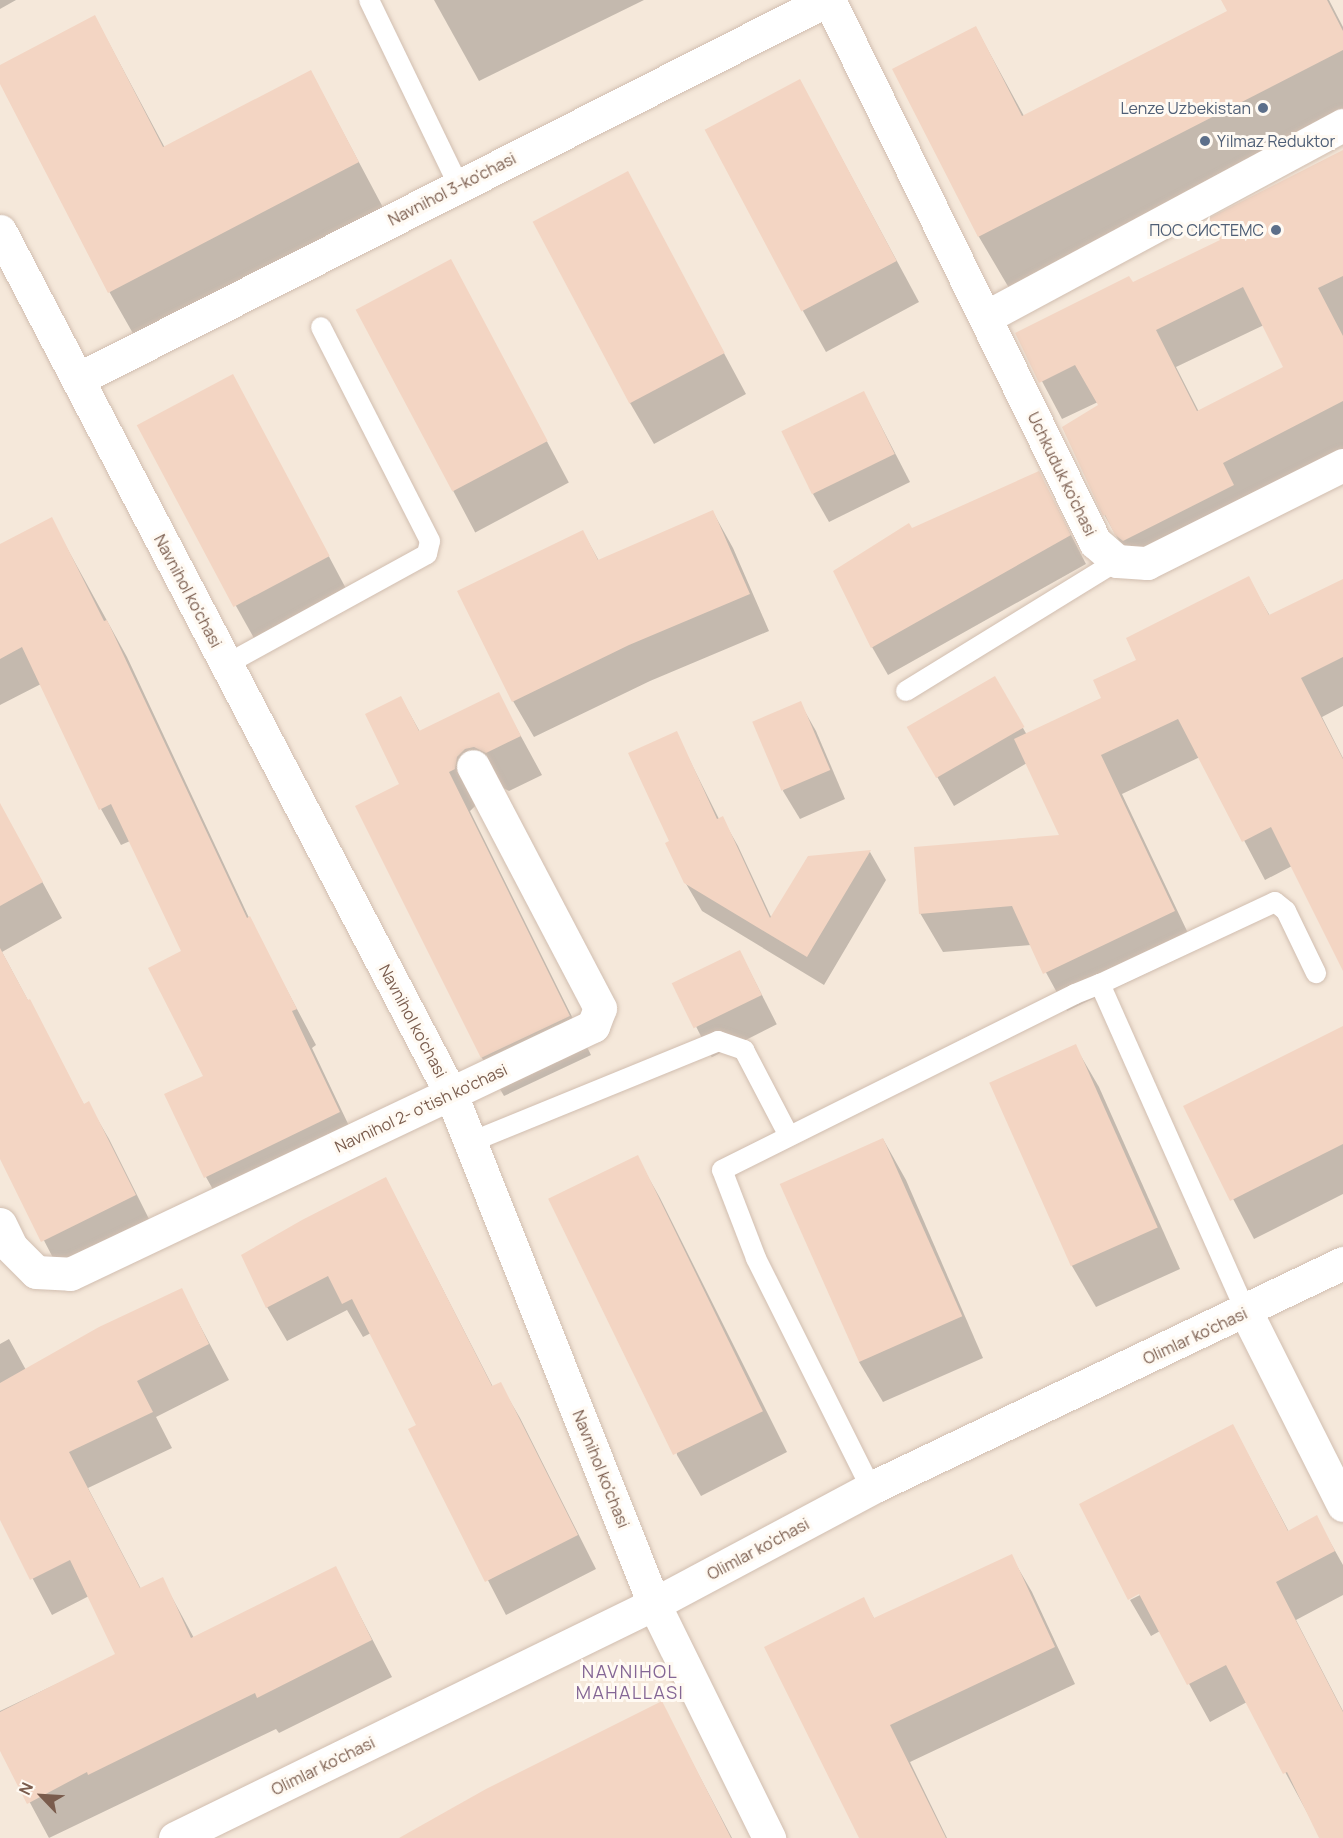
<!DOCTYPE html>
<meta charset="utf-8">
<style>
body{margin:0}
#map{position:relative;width:1343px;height:1838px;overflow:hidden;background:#fdf6ec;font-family:Manrope,sans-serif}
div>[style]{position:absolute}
.residential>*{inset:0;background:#f5e8da;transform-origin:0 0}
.shadow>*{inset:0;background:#0003;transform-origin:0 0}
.building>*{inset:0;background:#f3d5c3;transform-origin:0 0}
.roads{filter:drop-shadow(0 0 2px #d1beb0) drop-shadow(0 0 2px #d1beb0)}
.service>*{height:20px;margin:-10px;padding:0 10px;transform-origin:10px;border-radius:10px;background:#fff}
.minor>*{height:33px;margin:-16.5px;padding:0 16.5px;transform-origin:16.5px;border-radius:16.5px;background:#fff}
.dots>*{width:16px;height:16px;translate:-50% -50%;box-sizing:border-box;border:3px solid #fffaf3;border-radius:50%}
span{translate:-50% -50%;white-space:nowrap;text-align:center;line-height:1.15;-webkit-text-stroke:6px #fffaf3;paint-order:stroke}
.service-label{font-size:16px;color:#4e5e75}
.right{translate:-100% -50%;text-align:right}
.left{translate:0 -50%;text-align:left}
.street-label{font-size:16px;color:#7a5c4d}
.neighbourhood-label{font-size:18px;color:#846695;letter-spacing:1.5px}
.north{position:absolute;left:12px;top:1766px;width:60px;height:60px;-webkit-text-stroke:4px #fffaf3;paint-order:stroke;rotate:295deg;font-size:16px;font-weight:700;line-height:24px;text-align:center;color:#7a5c4d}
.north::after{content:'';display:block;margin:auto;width:21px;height:27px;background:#7a5c4d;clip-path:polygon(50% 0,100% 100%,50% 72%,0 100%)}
</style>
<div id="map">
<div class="residential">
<i style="left:0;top:0;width:1343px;height:1838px"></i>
</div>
<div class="shadow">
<i style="clip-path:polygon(0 0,16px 0,0 9px)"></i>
<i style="clip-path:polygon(434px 0,644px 0,479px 81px)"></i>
<i style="clip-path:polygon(1223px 0,1329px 0,1343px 27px,1343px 117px,1009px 288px,979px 237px,894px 70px,976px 28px,1024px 116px,1229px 12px)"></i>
<i style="clip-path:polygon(95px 17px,165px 148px,311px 72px,387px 215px,139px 344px,110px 293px,0 81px,0 66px)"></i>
<i style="clip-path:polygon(800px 81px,919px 302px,826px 352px,803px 311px)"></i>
<i style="clip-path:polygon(evenodd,1343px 151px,1343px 449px,1254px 523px,1126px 553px,1105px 516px,1064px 428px,1100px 405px,1098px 402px,1062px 419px,1017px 334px,1132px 284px,1222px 241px,1343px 151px,1264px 325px,1285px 368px,1199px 412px,1176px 367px,1264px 325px)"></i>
<i style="clip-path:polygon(627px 173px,746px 394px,654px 444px,630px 403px)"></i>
<i style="left:451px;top:261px;width:251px;height:106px;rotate:62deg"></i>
<i style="clip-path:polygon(233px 376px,351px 598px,259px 647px,236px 606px)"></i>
<i style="clip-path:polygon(864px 393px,910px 482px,829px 522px,813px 494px)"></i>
<i style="clip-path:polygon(1039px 473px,1086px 564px,888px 675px,872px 647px,911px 530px)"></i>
<i style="clip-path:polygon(713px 512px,733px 548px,769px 631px,650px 681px,534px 737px,513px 701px,583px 532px,599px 561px)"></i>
<i style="clip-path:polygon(51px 519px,127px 657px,251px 922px,316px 1045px,312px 1048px,360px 1149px,226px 1213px,206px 1177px,166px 1095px,205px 1076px,183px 952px,130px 841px,121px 845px,101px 809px,41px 684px,0 705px,0 545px)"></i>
<i style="clip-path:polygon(1248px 578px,1270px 616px,1343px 581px,1343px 706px,1322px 717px,1343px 758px,1343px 968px,1292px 866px,1265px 880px,1200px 757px,1122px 794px,1196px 950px,1067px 1011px,1031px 945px,943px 952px,920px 913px,1061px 836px,1027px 763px,954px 806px,909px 728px,994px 678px,1027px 735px,1103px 699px,1138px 661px)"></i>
<i style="clip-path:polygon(498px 694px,542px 775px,509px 791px,497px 785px,470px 811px,591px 1055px,504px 1096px,482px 1058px,357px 807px,401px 785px,401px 698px,420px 732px)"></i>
<i style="clip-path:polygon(800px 703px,816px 731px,845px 799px,800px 819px,783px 791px)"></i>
<i style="clip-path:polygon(676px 733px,719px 819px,722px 818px,738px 846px,772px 919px,808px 857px,870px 852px,886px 880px,824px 985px,702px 911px,685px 882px,671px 842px)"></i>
<i style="clip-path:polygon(0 848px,38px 874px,62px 918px,2px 952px,84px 1105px,88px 1103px,109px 1139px,155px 1231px,63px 1277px,0 1156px)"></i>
<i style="left:740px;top:952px;width:81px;height:73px;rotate:63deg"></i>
<i style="clip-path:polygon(1343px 1027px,1343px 1194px,1254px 1239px,1185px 1107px)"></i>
<i style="clip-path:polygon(1075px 1046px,1099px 1087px,1180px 1269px,1096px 1307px,1072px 1266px)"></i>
<i style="clip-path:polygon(883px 1139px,906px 1180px,983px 1358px,883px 1402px,859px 1362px)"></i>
<i style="clip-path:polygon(637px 1157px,660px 1198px,787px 1452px,701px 1496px,677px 1455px)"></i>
<i style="clip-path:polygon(386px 1179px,493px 1387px,500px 1384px,520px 1418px,596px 1569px,506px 1615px,410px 1430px,418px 1426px,371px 1333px,363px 1337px,347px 1310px,287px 1341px,267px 1307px)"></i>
<i style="clip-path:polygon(181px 1290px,229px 1380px,156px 1417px,172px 1448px,88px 1488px,141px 1589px,162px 1579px,194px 1638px,335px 1568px,392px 1677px,279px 1733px,276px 1729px,49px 1838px,0 1747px,0 1711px,117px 1655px,89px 1596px,52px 1615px,0 1517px,0 1344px,9px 1339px,26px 1370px)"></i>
<i style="clip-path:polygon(1233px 1426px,1289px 1532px,1316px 1517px,1343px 1565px,1343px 1595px,1296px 1620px,1343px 1711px,1343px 1838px,1321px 1838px,1247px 1702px,1210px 1722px,1160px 1631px,1151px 1636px,1130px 1600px,1146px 1592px)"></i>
<i style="clip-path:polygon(1011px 1556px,1032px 1592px,1075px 1684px,910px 1762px,947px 1838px,860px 1838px,863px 1599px,875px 1620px)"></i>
<i style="clip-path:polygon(661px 1703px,732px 1838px,402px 1838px)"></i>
</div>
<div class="building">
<i style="clip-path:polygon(1221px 0,1327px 0,1343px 31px,1343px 50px,978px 237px,892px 69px,976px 26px,1022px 116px,1227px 11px)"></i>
<i style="clip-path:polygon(95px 15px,163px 147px,311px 70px,359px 162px,108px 293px,0 84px,0 65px)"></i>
<i style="left:800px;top:79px;width:206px;height:108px;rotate:62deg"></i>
<i style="clip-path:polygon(evenodd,1343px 150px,1343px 276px,1318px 288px,1343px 336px,1343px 401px,1223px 463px,1234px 485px,1123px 541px,1115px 535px,1105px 515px,1103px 516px,1062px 427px,1098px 405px,1075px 365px,1039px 383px,1015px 333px,1129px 276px,1133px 282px,1220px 240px,1209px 218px,1343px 150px,1243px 287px,1283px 367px,1197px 411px,1156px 330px,1243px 287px)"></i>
<i style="left:628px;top:171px;width:206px;height:108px;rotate:62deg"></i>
<i style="left:451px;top:259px;width:206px;height:108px;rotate:62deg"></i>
<i style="left:233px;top:374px;width:206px;height:109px;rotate:62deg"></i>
<i style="left:864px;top:391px;width:70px;height:92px;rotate:64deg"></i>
<i style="clip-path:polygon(1039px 471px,1071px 535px,871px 648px,833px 571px,909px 523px,912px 528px)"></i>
<i style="clip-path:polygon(713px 510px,750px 594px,629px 645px,512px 702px,457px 591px,583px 530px,598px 560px)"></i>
<i style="clip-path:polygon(52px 517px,104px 621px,107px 620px,247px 918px,250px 916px,297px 1009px,292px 1011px,340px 1112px,204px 1178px,164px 1094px,203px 1076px,148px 968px,181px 951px,111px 804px,99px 810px,22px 647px,0 659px,0 544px)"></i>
<i style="clip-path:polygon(1249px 576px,1269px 615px,1343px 579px,1343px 657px,1301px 678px,1343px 759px,1343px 971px,1271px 827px,1242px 842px,1178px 719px,1101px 755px,1175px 911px,1043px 974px,1012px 906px,919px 914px,914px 847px,1059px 835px,1014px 739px,1101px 698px,1093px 680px,1136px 660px,1126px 638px)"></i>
<i style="left:995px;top:676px;width:59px;height:102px;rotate:60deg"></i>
<i style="clip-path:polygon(499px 692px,521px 736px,486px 753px,474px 747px,465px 749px,457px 757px,455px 769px,449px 772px,570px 1016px,481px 1058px,355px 806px,399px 784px,365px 714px,401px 696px,419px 731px)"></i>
<i style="left:801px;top:701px;width:75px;height:53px;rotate:67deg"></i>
<i style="clip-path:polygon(677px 731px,717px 819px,723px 816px,770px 918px,808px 856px,871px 850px,807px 957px,684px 883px,665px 843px,669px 841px,628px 753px)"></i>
<i style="clip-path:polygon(0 803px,43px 882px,0 906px)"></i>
<i style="clip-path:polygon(0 948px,28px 1000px,30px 999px,84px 1104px,89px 1101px,136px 1195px,41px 1242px,0 1159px)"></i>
<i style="left:740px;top:950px;width:50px;height:76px;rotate:64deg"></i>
<i style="clip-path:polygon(1343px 1026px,1343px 1144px,1230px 1201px,1183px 1106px)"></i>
<i style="left:1076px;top:1044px;width:201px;height:95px;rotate:66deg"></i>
<i style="left:883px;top:1138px;width:195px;height:113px;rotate:66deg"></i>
<i style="left:638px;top:1155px;width:285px;height:100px;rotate:64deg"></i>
<i style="clip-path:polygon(386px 1177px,492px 1386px,501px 1382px,578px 1535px,485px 1582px,408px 1429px,416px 1425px,352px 1299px,342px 1304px,328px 1276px,266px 1308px,241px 1255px,302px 1220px)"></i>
<i style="clip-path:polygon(182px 1288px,209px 1344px,137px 1381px,153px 1412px,69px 1452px,140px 1588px,163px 1577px,191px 1638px,336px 1566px,372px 1640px,257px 1698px,255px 1693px,88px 1775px,87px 1772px,27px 1804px,0 1751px,0 1712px,115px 1654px,70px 1560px,30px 1580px,0 1520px,0 1383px,99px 1327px)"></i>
<i style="clip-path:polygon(1233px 1424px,1288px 1531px,1317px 1515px,1335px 1551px,1276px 1582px,1343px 1712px,1343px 1838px,1319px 1838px,1287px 1772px,1283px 1774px,1226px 1665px,1187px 1685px,1139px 1594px,1128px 1600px,1079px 1504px)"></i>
<i style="clip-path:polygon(1012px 1554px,1055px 1647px,890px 1725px,946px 1838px,859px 1838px,764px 1647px,864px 1597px,874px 1618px)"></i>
<i style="clip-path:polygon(662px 1701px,731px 1838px,399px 1838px,486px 1789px)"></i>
</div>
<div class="roads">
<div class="service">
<i style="left:369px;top:0;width:207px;rotate:64.2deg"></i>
<i style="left:227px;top:664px;width:228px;rotate:-28.8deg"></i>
<i style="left:427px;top:554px;width:13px;rotate:-77deg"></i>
<i style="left:430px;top:541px;width:240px;rotate:-117deg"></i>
<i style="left:906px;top:691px;width:248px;rotate:-31.6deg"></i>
<i style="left:1100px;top:984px;width:193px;rotate:-25.1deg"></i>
<i style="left:1275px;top:902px;width:14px;rotate:39deg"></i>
<i style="left:1286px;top:911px;width:69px;rotate:64.2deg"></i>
<i style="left:471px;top:1142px;width:267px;rotate:-22.2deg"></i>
<i style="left:718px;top:1041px;width:28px;rotate:19deg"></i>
<i style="left:744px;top:1050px;width:97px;rotate:62.4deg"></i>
<i style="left:871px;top:1488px;width:257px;rotate:-116.6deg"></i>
<i style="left:756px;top:1258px;width:94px;rotate:-111.1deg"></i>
<i style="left:722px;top:1170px;width:394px;rotate:-26.5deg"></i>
<i style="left:1075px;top:994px;width:27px;rotate:-22deg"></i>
<i style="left:1100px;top:984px;width:359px;rotate:66deg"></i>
</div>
<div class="minor">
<i style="left:829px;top:0;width:604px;rotate:63.86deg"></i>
<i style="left:1095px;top:542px;width:29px;rotate:41deg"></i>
<i style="left:1117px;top:561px;width:30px;rotate:4deg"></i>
<i style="left:1147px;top:563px;width:219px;rotate:-26.6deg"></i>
<i style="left:0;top:231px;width:974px;rotate:62.41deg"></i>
<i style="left:451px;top:1094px;width:549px;rotate:68.3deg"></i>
<i style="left:654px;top:1604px;width:261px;rotate:63.8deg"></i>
<i style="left:986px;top:317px;width:405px;rotate:-28.3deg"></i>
<i style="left:78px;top:379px;width:839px;rotate:-26.84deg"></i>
<i style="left:0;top:1224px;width:25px;rotate:64deg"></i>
<i style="left:11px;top:1247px;width:35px;rotate:45deg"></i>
<i style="left:36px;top:1272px;width:34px;rotate:3deg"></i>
<i style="left:70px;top:1274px;width:579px;rotate:-25.37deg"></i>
<i style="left:593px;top:1026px;width:19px;rotate:-69deg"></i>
<i style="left:600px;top:1008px;width:273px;rotate:-117.7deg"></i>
<i style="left:1246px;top:1312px;width:216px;rotate:63.3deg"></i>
<i style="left:175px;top:1838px;width:533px;rotate:-26.04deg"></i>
<i style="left:654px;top:1604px;width:246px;rotate:-28.1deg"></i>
<i style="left:871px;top:1488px;width:523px;rotate:-25.49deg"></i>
</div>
</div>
<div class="dots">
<i style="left:1263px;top:108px;background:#5c6f8a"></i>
<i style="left:1205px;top:141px;background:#5c6f8a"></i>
<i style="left:1276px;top:230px;background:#5c6f8a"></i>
</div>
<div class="service-label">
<span class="right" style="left:1251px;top:108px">Lenze Uzbekistan</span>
<span class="left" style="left:1217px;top:141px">Yilmaz Reduktor</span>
<span class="right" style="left:1264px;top:230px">ПОС СИСТЕМС</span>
</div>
<div class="street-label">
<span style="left:452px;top:189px;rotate:-27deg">Navnihol 3-ko'chasi</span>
<span style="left:1062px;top:474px;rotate:64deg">Uchkuduk ko'chasi</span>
<span style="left:188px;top:591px;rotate:62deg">Navnihol ko'chasi</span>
<span style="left:413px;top:1021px;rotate:62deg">Navnihol ko'chasi</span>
<span style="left:421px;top:1108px;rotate:-25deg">Navnihol 2- o'tish ko'chasi</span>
<span style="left:1195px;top:1336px;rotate:-25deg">Olimlar ko'chasi</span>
<span style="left:601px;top:1469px;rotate:68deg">Navnihol ko'chasi</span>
<span style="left:758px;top:1549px;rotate:-28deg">Olimlar ko'chasi</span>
<span style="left:323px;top:1766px;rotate:-26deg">Olimlar ko'chasi</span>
</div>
<div class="neighbourhood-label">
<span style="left:630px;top:1682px">NAVNIHOL<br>MAHALLASI</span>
</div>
<div class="north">N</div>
</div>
